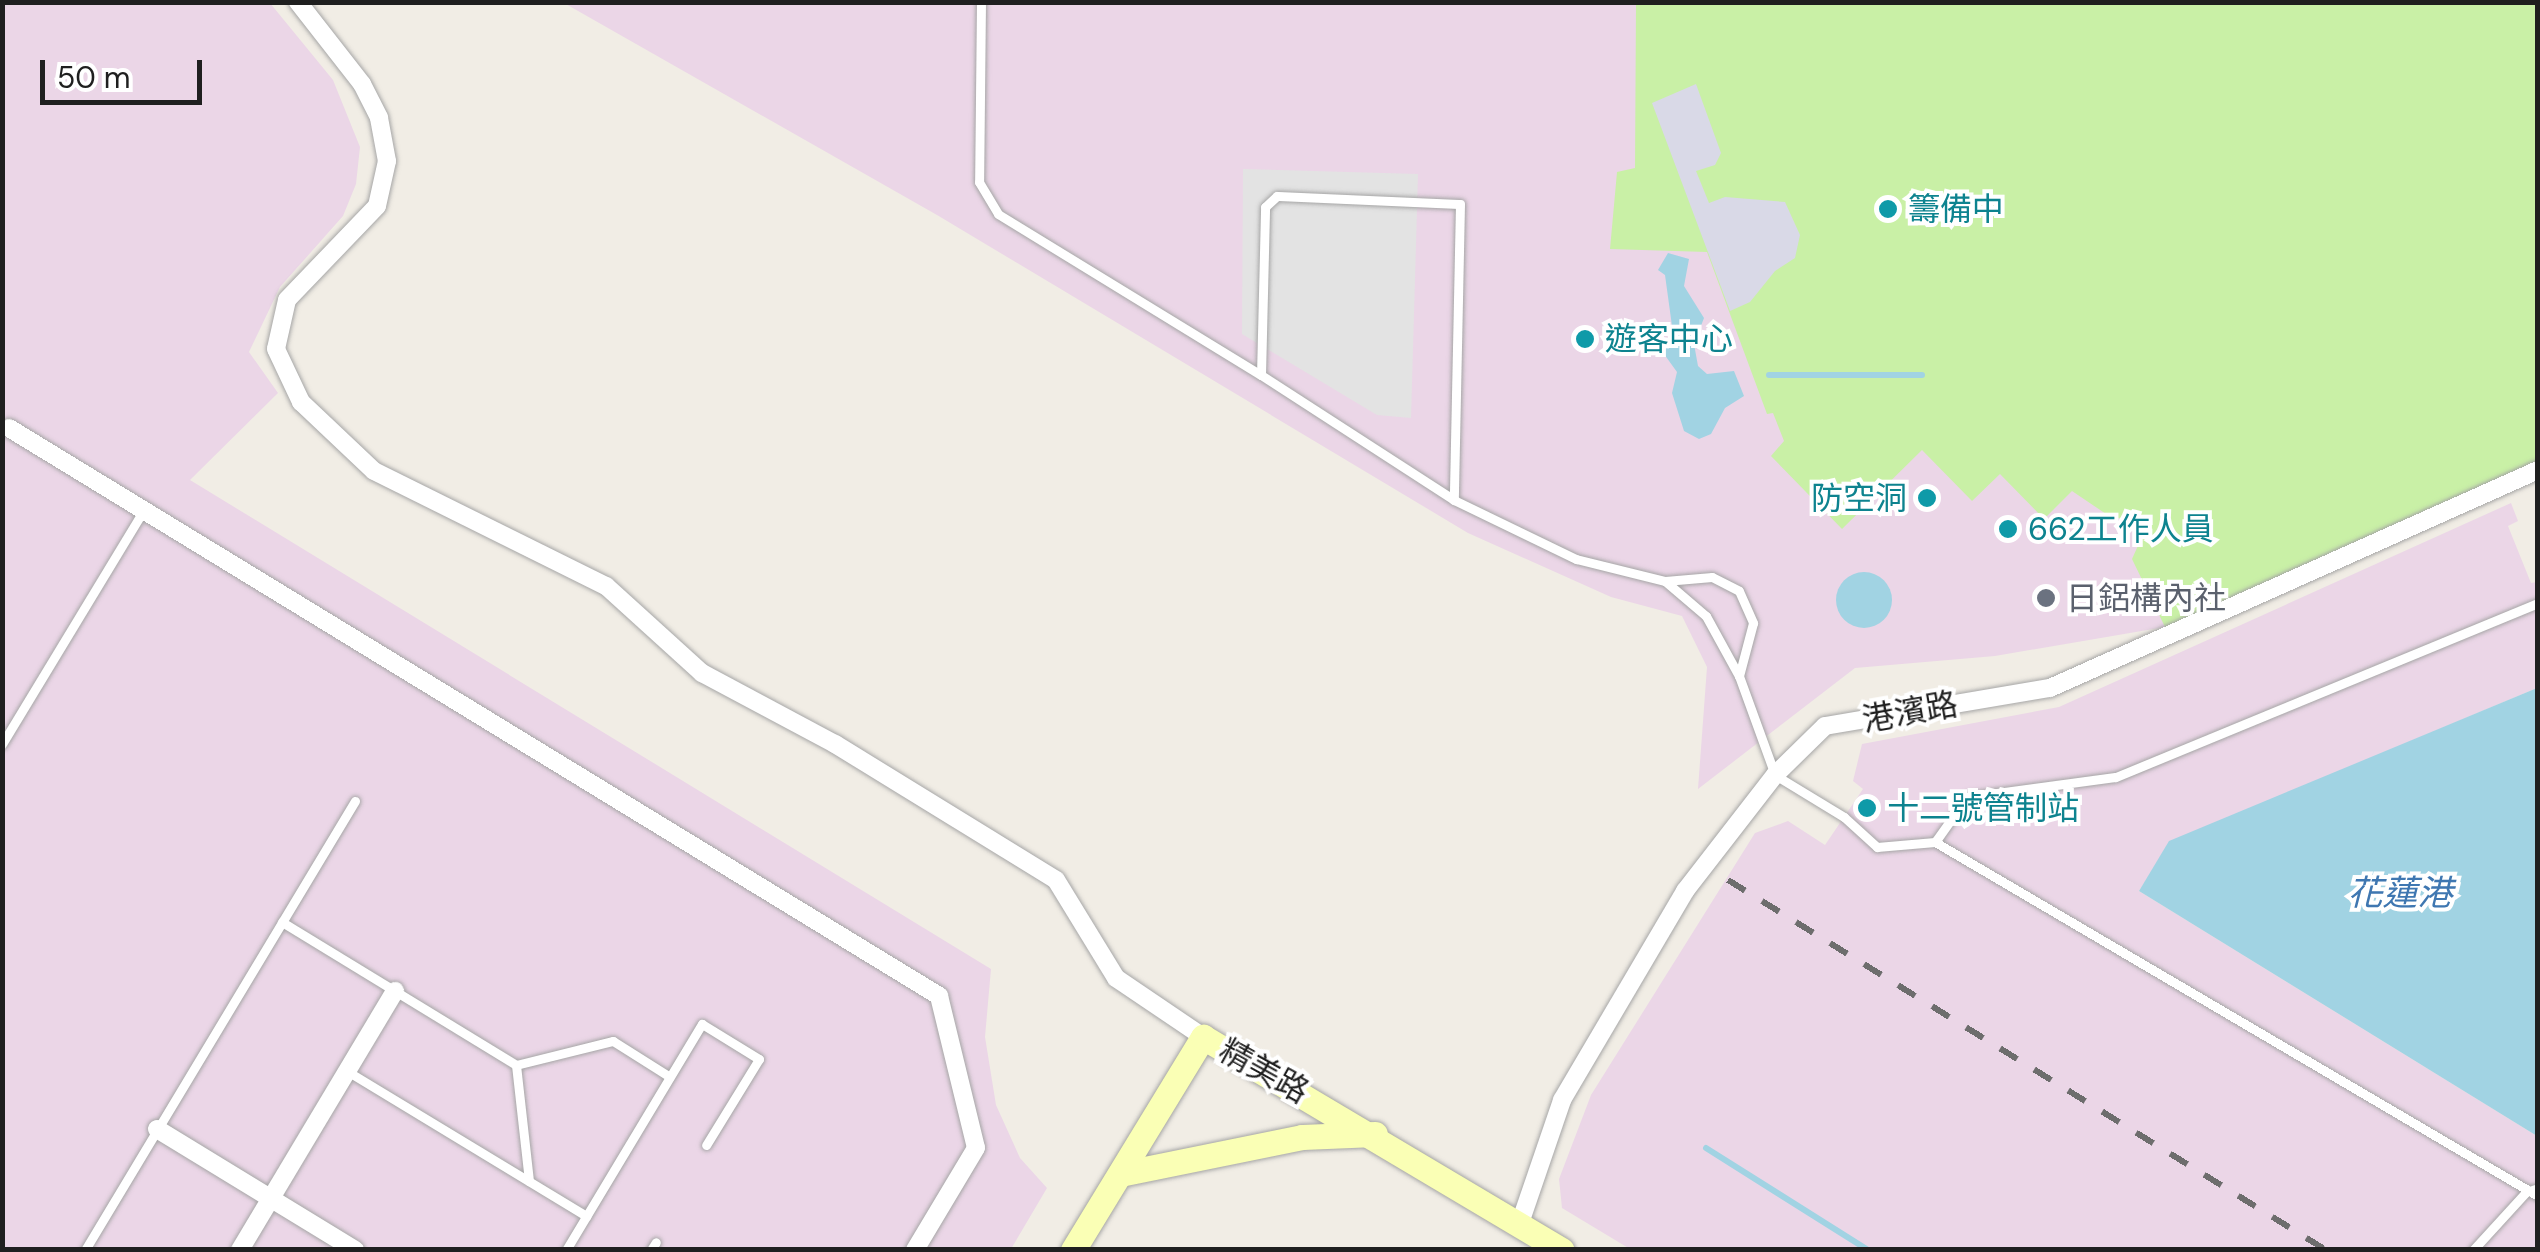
<!DOCTYPE html>
<meta charset="utf-8">
<style>
body{margin:0}
#map{position:relative;width:2540px;height:1252px;overflow:hidden;background:#f1ede5;font-family:"DM Sans","Noto Sans TC",sans-serif}
div>[style]{position:absolute}
.industrial>*{inset:0;background:#ebd6e7}
.grass>*{inset:0;background:#c9f0a6}
.parking>*{inset:0;background:#e3e3e3}
.plaza>*{inset:0;background:#d9d9e7}
.water>*{inset:0;background:#a1d3e3}
.round{border-radius:50%}
.stream>*{height:6px;margin:-3px;padding:0 3px;transform-origin:3px;border-radius:3px;background:#a1d3e3}
.roads{filter:drop-shadow(0 0 2px #a6a6a6) drop-shadow(0 0 2px #a6a6a6)}
.lane>*{height:9px;margin:-4.5px;padding:0 4.5px;transform-origin:4.5px;border-radius:4.5px;background:#fff}
.street>*{height:18px;margin:-9px;padding:0 9px;transform-origin:9px;border-radius:9px;background:#fff}
.secondary>*{height:25px;margin:-12.5px;padding:0 12.5px;transform-origin:12.5px;border-radius:12.5px;background:#faffb5}
.rail>*{height:6px;margin-top:-3px;transform-origin:0;background:repeating-linear-gradient(90deg,#6d6d6d 0 20px,transparent 0 40px)}
.dots>*{width:28px;height:28px;translate:-50% -50%;box-sizing:border-box;border:5px solid #fff;border-radius:50%}
span{translate:-50% -50%;white-space:nowrap;text-align:center;line-height:1.15;-webkit-text-stroke:8px #fff;paint-order:stroke}
.culture-label{font-size:32px;color:#0d838f}
.left{translate:0 -50%;text-align:left}
.right{translate:-100% -50%;text-align:right}
.worship-label{font-size:32px;color:#5b616d}
.street-label{font-size:32px;color:#1f1f1f}
.water-label{font-size:35px;color:#3f77b1;font-style:italic}
.frame{position:absolute;inset:0;border:5px solid #1f1f1f;pointer-events:none}
.scale{position:absolute;left:40px;top:60px;width:162px;height:45px;box-sizing:border-box;border:5px solid #1f1f1f;border-top:0;padding-left:12px;font-size:30px;line-height:35px;white-space:nowrap;color:#1f1f1f;-webkit-text-stroke:8px #fff;paint-order:stroke}
</style>
<div id="map">
<div class="industrial">
<i style="clip-path:polygon(2px 3px,270px 3px,333px 80px,360px 147px,356px 184px,343px 216px,280px 287px,249px 352px,278px 393px,190px 480px,991px 969px,985px 1037px,996px 1105px,1020px 1158px,1047px 1188px,1011px 1249px,3px 1249px)"></i>
<i style="clip-path:polygon(564px 3px,2537px 3px,2293px 568px,2165px 627px,1995px 656px,1855px 668px,1698px 789px,1707px 667px,1682px 616px,1611px 597px,1468px 533px,937px 215px)"></i>
<i style="clip-path:polygon(2511px 503px,2518px 521px,2508px 526px,2531px 583px,2537px 582px,2537px 688px,2171px 842px,2139px 891px,2537px 1136px,2537px 1249px,1630px 1249px,1562px 1208px,1559px 1179px,1591px 1095px,1755px 833px,1788px 821px,1825px 845px,1863px 789px,1853px 781px,1862px 744px,2059px 707px)"></i>
</div>
<div class="grass">
<i style="clip-path:polygon(1636px 3px,2537px 3px,2537px 468px,2165px 627px,2132px 559px,2150px 519px,2112px 518px,2072px 491px,2044px 519px,2000px 474px,1972px 501px,1922px 450px,1842px 529px,1771px 456px,1784px 441px,1773px 413px,1767px 414px,1707px 252px,1610px 249px,1617px 172px,1635px 168px)"></i>
</div>
<div class="parking">
<i style="clip-path:polygon(1243px 169px,1418px 174px,1411px 418px,1377px 415px,1242px 334px)"></i>
</div>
<div class="plaza">
<i style="clip-path:polygon(1696px 84px,1721px 153px,1715px 165px,1696px 171px,1709px 203px,1725px 197px,1785px 202px,1800px 235px,1795px 258px,1775px 271px,1750px 302px,1730px 311px,1652px 103px)"></i>
</div>
<div class="water">
<i style="clip-path:polygon(1668px 253px,1689px 259px,1684px 286px,1704px 318px,1694px 344px,1698px 366px,1707px 374px,1734px 371px,1744px 396px,1725px 408px,1711px 434px,1699px 439px,1684px 431px,1672px 393px,1677px 372px,1664px 354px,1672px 326px,1665px 275px,1658px 270px)"></i>
<i class="round" style="left:1836px;top:572px;width:56px;height:56px"></i>
<i style="clip-path:polygon(2537px 688px,2537px 1136px,2139px 891px,2169px 841px)"></i>
</div>
<div class="stream">
<i style="left:1769px;top:375px;width:153px"></i>
<i style="left:1706px;top:1148px;width:191px;rotate:32.2deg"></i>
</div>
<div class="roads">
<div class="lane">
<i style="left:981px;top:2px;width:180px;rotate:90.6deg"></i>
<i style="left:979px;top:182px;width:37px;rotate:59deg"></i>
<i style="left:998px;top:214px;width:308px;rotate:31.5deg"></i>
<i style="left:1261px;top:375px;width:168px;rotate:-88.6deg"></i>
<i style="left:1265px;top:207px;width:16px;rotate:-43deg"></i>
<i style="left:1277px;top:196px;width:183px;rotate:2.5deg"></i>
<i style="left:1460px;top:204px;width:296px;rotate:91.2deg"></i>
<i style="left:1454px;top:500px;width:136px;rotate:25.8deg"></i>
<i style="left:1576px;top:559px;width:92px;rotate:13.9deg"></i>
<i style="left:1665px;top:581px;width:47px;rotate:-4.9deg"></i>
<i style="left:1712px;top:577px;width:30px;rotate:27deg"></i>
<i style="left:1739px;top:591px;width:35px;rotate:66deg"></i>
<i style="left:1753px;top:623px;width:55px;rotate:104.8deg"></i>
<i style="left:1739px;top:676px;width:105px;rotate:70deg"></i>
<i style="left:1775px;top:775px;width:81px;rotate:31.3deg"></i>
<i style="left:1844px;top:817px;width:45px;rotate:42.3deg"></i>
<i style="left:1877px;top:847px;width:58px;rotate:-4.9deg"></i>
<i style="left:1261px;top:375px;width:230px;rotate:32.9deg"></i>
<i style="left:1665px;top:581px;width:54px;rotate:40.5deg"></i>
<i style="left:1706px;top:616px;width:68px;rotate:61.2deg"></i>
<i style="left:2538px;top:603px;width:457px;rotate:157.6deg"></i>
<i style="left:2115px;top:777px;width:149px;rotate:172.3deg"></i>
<i style="left:1967px;top:797px;width:55px;rotate:125.4deg"></i>
<i style="left:1935px;top:842px;width:699px;rotate:30.42deg"></i>
<i style="left:2px;top:744px;width:272px;rotate:-58.8deg"></i>
<i style="left:282px;top:922px;width:274px;rotate:31.4deg"></i>
<i style="left:516px;top:1065px;width:100px;rotate:-13.9deg"></i>
<i style="left:613px;top:1041px;width:67px;rotate:32.3deg"></i>
<i style="left:516px;top:1065px;width:117px;rotate:83.6deg"></i>
<i style="left:347px;top:1071px;width:280px;rotate:31.2deg"></i>
<i style="left:85px;top:1250px;width:524px;rotate:-58.98deg"></i>
<i style="left:566px;top:1250px;width:264px;rotate:-59deg"></i>
<i style="left:702px;top:1024px;width:67px;rotate:31.6deg"></i>
<i style="left:759px;top:1059px;width:101px;rotate:121.6deg"></i>
<i style="left:651px;top:1250px;width:9px;rotate:-58deg"></i>
<i style="left:2473px;top:1250px;width:79px;rotate:-47.6deg"></i>
<i style="left:2526px;top:1192px;width:13px;rotate:-18deg"></i>
</div>
<div class="street">
<i style="left:298px;top:2px;width:104px;rotate:52deg"></i>
<i style="left:362px;top:84px;width:38px;rotate:63deg"></i>
<i style="left:379px;top:118px;width:44px;rotate:79.5deg"></i>
<i style="left:387px;top:161px;width:46px;rotate:102.5deg"></i>
<i style="left:377px;top:206px;width:130px;rotate:133.8deg"></i>
<i style="left:287px;top:300px;width:50px;rotate:102.7deg"></i>
<i style="left:276px;top:349px;width:59px;rotate:64.7deg"></i>
<i style="left:301px;top:402px;width:100px;rotate:43.4deg"></i>
<i style="left:374px;top:471px;width:259px;rotate:26.4deg"></i>
<i style="left:606px;top:586px;width:130px;rotate:42.2deg"></i>
<i style="left:702px;top:673px;width:151px;rotate:28.1deg"></i>
<i style="left:835px;top:744px;width:259px;rotate:31.6deg"></i>
<i style="left:1056px;top:880px;width:115px;rotate:58.5deg"></i>
<i style="left:1116px;top:978px;width:105px;rotate:34.1deg"></i>
<i style="left:9px;top:428px;width:1090px;rotate:31.41deg"></i>
<i style="left:939px;top:996px;width:156px;rotate:76.3deg"></i>
<i style="left:976px;top:1148px;width:119px;rotate:120.9deg"></i>
<i style="left:157px;top:1129px;width:232px;rotate:31.4deg"></i>
<i style="left:1520px;top:1223px;width:130px;rotate:-71.1deg"></i>
<i style="left:1562px;top:1100px;width:243px;rotate:-59.5deg"></i>
<i style="left:1685px;top:891px;width:147px;rotate:-52.2deg"></i>
<i style="left:1775px;top:775px;width:70px;rotate:-44.4deg"></i>
<i style="left:1825px;top:726px;width:228px;rotate:-9.6deg"></i>
<i style="left:2050px;top:688px;width:534px;rotate:-24.07deg"></i>
<i style="left:240px;top:1250px;width:302px;rotate:-59.1deg"></i>
</div>
<div class="secondary">
<i style="left:1120px;top:1174px;width:186px;rotate:-11.5deg"></i>
<i style="left:1302px;top:1137px;width:73px;rotate:-2.4deg"></i>
<i style="left:1073px;top:1250px;width:250px;rotate:-58.6deg"></i>
<i style="left:1203px;top:1037px;width:417px;rotate:30.7deg"></i>
</div>
</div>
<div class="rail">
<i style="left:1728px;top:880px;width:703px;rotate:31.75deg"></i>
</div>
<div class="dots">
<i style="left:1888px;top:209px;background:#0f9aa8"></i>
<i style="left:1585px;top:339px;background:#0f9aa8"></i>
<i style="left:1927px;top:498px;background:#0f9aa8"></i>
<i style="left:2008px;top:529px;background:#0f9aa8"></i>
<i style="left:2046px;top:598px;background:#6b7280"></i>
<i style="left:1867px;top:808px;background:#0f9aa8"></i>
</div>
<div class="culture-label">
<span class="left" style="left:1908px;top:209px">籌備中</span>
<span class="left" style="left:1605px;top:339px">遊客中心</span>
<span class="right" style="left:1907px;top:498px">防空洞</span>
<span class="left" style="left:2028px;top:529px">662工作人員</span>
<span class="left" style="left:1887px;top:808px">十二號管制站</span>
</div>
<div class="worship-label">
<span class="left" style="left:2066px;top:598px">日鋁構內社</span>
</div>
<div class="street-label">
<span style="left:1910px;top:712px;rotate:-10deg">港濱路</span>
<span style="left:1264px;top:1071px;rotate:29deg">精美路</span>
</div>
<div class="water-label">
<span style="left:2400px;top:893px">花蓮港</span>
</div>
<div class="frame"></div>
<div class="scale">50 m</div>
</div>
